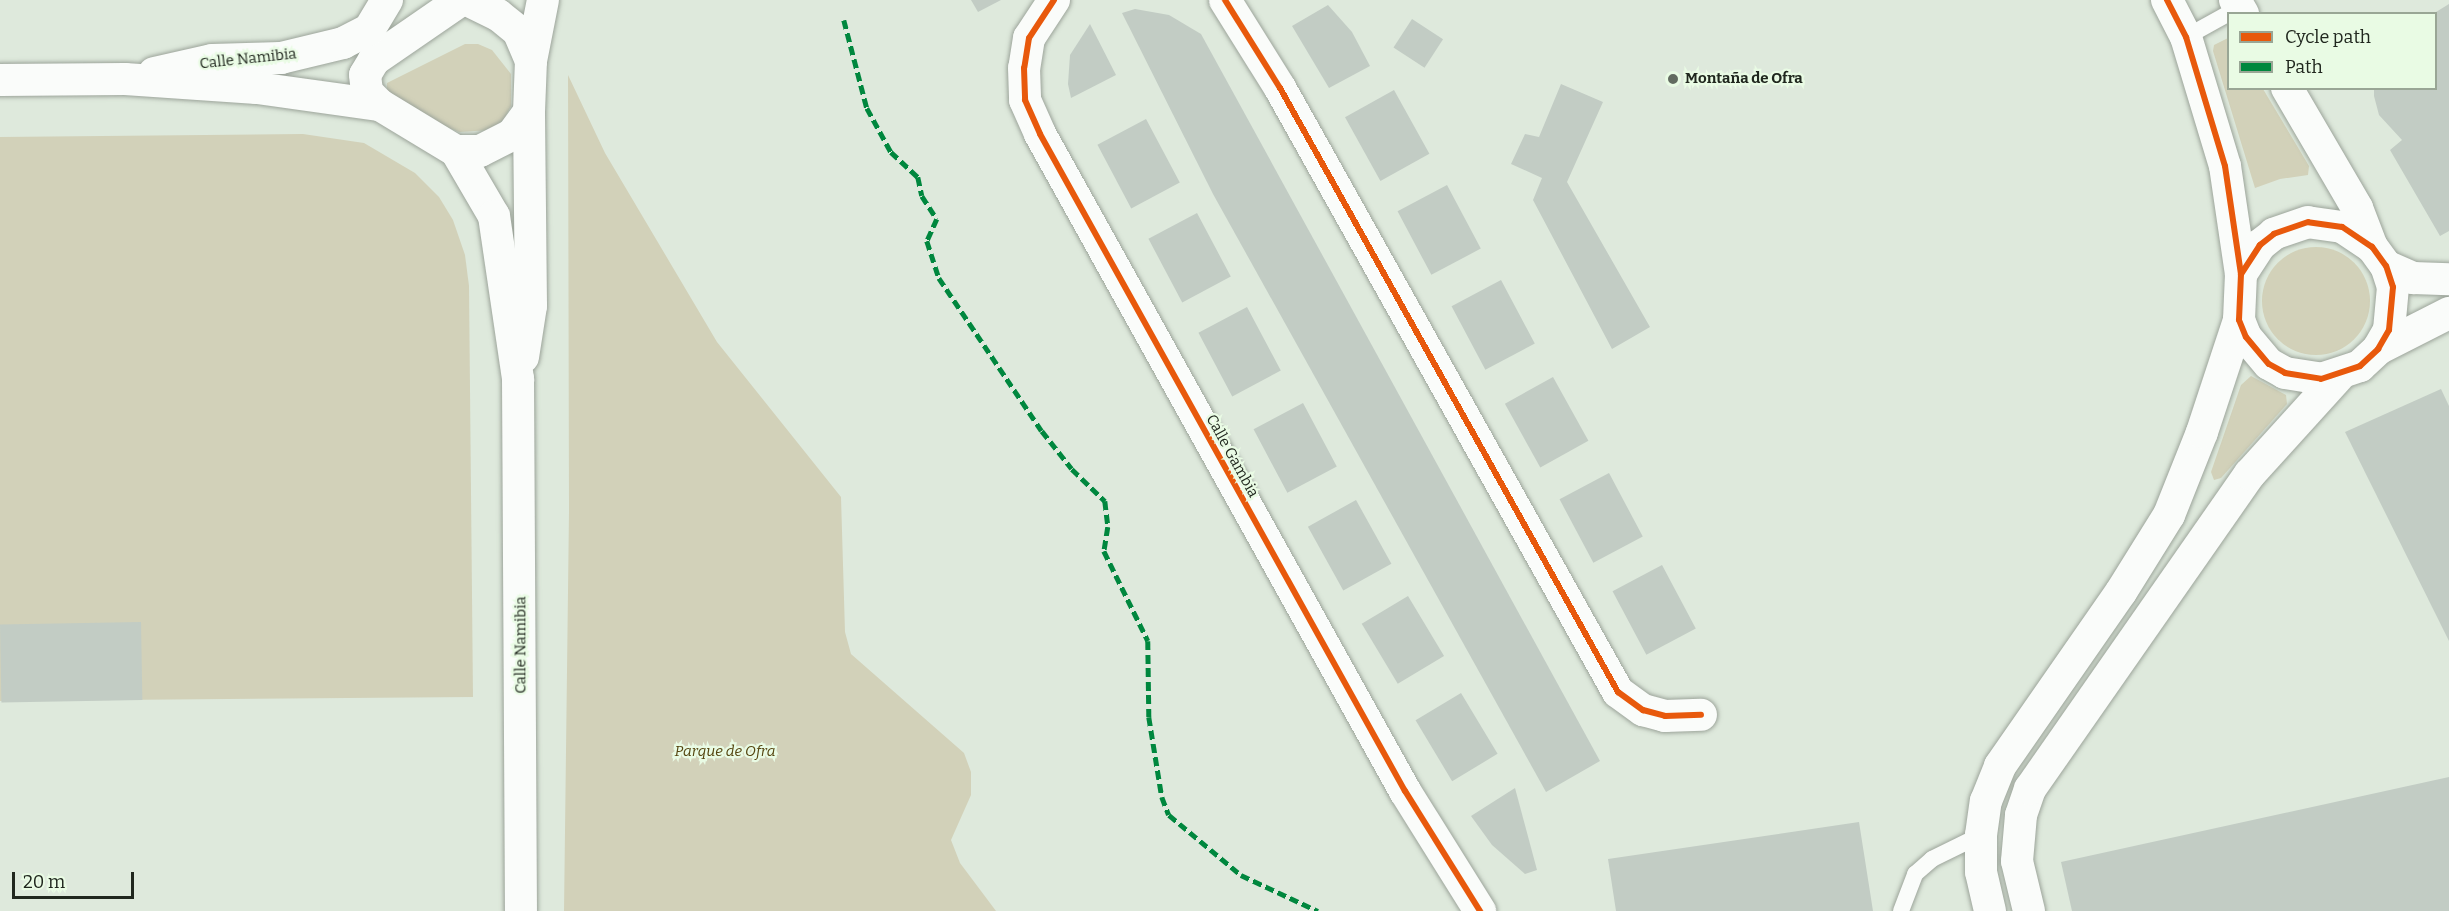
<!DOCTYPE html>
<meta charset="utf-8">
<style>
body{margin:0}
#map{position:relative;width:2449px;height:911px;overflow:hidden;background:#dee9dc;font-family:Bitter,serif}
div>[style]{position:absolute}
.green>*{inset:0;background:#d2d1b9}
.round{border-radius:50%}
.building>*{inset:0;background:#c2ccc4;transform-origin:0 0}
.roads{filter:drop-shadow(0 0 2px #9ca49a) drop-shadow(0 0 2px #9ca49a)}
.lane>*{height:16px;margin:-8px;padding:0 8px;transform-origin:8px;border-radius:8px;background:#fafcfa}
.street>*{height:32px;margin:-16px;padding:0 16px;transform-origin:16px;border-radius:16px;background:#fafcfa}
.quiet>*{height:4.5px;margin-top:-2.25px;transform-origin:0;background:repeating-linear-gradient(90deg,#00873e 0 9px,transparent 0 13.5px)}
.cycleway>*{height:6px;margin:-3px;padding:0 3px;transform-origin:3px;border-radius:3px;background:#e8590c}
.dots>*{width:16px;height:16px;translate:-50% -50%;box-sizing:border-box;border:3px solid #e9fbe4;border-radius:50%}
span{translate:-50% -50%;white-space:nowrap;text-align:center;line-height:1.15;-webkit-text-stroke:4.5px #e9fbe4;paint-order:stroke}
.street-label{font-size:15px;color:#20271e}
.poi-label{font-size:15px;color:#20271e;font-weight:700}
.left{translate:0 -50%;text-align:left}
.park-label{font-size:15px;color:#554610;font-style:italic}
.legend{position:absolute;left:2227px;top:12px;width:210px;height:78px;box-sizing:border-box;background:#e9fbe4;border:2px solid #99a695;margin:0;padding:8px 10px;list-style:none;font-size:18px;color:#20271e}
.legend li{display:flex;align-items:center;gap:12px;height:30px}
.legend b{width:30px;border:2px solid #99a695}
.scale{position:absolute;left:12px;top:872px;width:122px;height:27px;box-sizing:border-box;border:3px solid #20271e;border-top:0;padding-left:8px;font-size:18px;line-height:21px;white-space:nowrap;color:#20271e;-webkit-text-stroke:4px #e9fbe4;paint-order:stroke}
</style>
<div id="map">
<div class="green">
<i style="clip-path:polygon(2228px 38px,2228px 88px,2263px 89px,2309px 166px,2308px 175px,2280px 179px,2255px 188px,2213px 51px,2214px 45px)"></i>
<i style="clip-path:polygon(465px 44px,478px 44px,492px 50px,511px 74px,511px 106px,504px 119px,491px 130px,459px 132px,444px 126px,387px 91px,387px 83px)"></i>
<i style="clip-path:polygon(568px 75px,605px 153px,717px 342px,841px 497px,845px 632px,851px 654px,964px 753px,971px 772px,971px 795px,951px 840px,960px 863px,996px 911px,564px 911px,569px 511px)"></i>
<i style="clip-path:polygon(303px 134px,364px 143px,415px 173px,439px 197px,453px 220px,465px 255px,469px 286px,473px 697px,0 701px,0 137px)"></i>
<i class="round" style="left:2262px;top:247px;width:108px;height:108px"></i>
<i style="clip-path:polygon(2251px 376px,2286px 395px,2287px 404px,2221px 478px,2214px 480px,2211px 472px,2241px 385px)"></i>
</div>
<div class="building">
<i style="clip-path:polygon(971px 0,1001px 0,978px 12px)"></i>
<i style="clip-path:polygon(2449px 4px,2449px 231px,2440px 236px,2390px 150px,2402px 140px,2379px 115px,2374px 96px,2374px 88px,2436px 88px,2436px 12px)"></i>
<i style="clip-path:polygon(1328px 5px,1352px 32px,1370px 66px,1329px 88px,1292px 26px)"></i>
<i style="clip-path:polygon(1135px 9px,1169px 15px,1201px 34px,1600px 761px,1546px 792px,1213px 194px,1122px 13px)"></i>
<i style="left:1412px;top:19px;width:37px;height:34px;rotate:33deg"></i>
<i style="clip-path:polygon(1090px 24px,1116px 75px,1071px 98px,1068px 84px,1070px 55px)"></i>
<i style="clip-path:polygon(1561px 84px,1603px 102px,1567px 182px,1650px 327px,1612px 349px,1533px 200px,1542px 178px,1511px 164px,1525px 134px,1539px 137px)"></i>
<i style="left:1394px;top:90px;width:73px;height:56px;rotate:61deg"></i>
<i style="left:1146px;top:119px;width:72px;height:55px;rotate:62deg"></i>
<i style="left:1447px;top:185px;width:72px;height:56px;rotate:62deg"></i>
<i style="left:1197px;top:213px;width:72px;height:55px;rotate:62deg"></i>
<i style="left:1501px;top:280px;width:72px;height:56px;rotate:62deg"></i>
<i style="left:1247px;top:307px;width:72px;height:55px;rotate:62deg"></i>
<i style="left:1553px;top:377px;width:73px;height:55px;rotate:61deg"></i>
<i style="clip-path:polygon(2441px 389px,2449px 406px,2449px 641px,2345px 432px)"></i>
<i style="left:1303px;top:403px;width:72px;height:56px;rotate:62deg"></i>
<i style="left:1609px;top:473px;width:72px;height:56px;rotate:62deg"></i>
<i style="left:1356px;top:500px;width:73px;height:55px;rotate:61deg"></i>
<i style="left:1662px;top:565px;width:72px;height:56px;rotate:62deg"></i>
<i style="left:1408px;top:596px;width:70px;height:54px;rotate:59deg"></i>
<i style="left:141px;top:622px;width:78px;height:141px;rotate:89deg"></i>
<i style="left:1461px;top:693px;width:71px;height:53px;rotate:59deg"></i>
<i style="clip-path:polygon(2449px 777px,2449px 911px,2072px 911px,2061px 862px)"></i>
<i style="clip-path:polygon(1515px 788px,1537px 870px,1525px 874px,1492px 845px,1471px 816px)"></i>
<i style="clip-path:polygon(1859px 822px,1873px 911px,1616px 911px,1608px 859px)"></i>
</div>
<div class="roads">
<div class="lane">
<i style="left:2186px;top:37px;width:66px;rotate:-28.9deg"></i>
<i style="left:1901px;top:911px;width:40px;rotate:-69deg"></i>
<i style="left:1915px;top:874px;width:23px;rotate:-41deg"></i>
<i style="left:1932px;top:859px;width:55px;rotate:-26.1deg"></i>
</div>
<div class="street">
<i style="left:461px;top:0;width:106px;rotate:145.4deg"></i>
<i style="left:374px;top:60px;width:17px;rotate:121deg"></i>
<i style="left:365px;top:75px;width:17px;rotate:83deg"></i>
<i style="left:367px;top:92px;width:18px;rotate:45deg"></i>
<i style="left:380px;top:105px;width:89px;rotate:31.2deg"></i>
<i style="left:456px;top:151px;width:24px"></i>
<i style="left:480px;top:151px;width:36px;rotate:-27deg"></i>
<i style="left:512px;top:135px;width:29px;rotate:-54deg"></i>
<i style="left:529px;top:112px;width:51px;rotate:-87.8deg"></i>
<i style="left:531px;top:61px;width:33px;rotate:-113deg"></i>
<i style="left:518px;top:31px;width:26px;rotate:-141deg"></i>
<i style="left:498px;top:15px;width:34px;rotate:-154deg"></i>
<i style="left:1054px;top:0;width:45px;rotate:123.3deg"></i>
<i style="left:1029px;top:38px;width:30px;rotate:99deg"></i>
<i style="left:1024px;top:68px;width:32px;rotate:88deg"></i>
<i style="left:1025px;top:100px;width:37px;rotate:66deg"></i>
<i style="left:1040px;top:134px;width:752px;rotate:60.95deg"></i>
<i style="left:1405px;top:791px;width:142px;rotate:58deg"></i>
<i style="left:1225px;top:0;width:104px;rotate:58deg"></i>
<i style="left:1280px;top:88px;width:692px;rotate:60.77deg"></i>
<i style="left:1618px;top:692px;width:31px;rotate:36deg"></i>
<i style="left:1643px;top:710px;width:23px;rotate:15deg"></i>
<i style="left:1665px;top:716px;width:36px;rotate:-2deg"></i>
<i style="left:2167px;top:0;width:42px;rotate:62.8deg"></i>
<i style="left:2186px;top:37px;width:135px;rotate:73.2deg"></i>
<i style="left:2225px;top:166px;width:109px;rotate:81.6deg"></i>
<i style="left:2241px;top:274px;width:46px;rotate:92.5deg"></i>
<i style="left:2239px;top:320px;width:18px;rotate:68deg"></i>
<i style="left:2246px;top:337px;width:35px;rotate:50deg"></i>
<i style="left:2269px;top:364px;width:18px;rotate:29deg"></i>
<i style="left:2285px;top:373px;width:36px;rotate:9deg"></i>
<i style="left:2321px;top:379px;width:41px;rotate:-18.4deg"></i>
<i style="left:2360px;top:366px;width:25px;rotate:-43deg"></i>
<i style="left:2378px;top:349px;width:22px;rotate:-60deg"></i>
<i style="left:2389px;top:330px;width:43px;rotate:-84.7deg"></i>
<i style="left:2393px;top:287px;width:22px;rotate:-108deg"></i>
<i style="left:2386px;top:266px;width:24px;rotate:-126deg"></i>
<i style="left:2372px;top:247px;width:36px;rotate:-146deg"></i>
<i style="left:2342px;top:227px;width:34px;rotate:-172deg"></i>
<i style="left:2308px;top:222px;width:36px;rotate:161deg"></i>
<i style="left:2274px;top:234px;width:18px;rotate:142deg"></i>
<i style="left:2260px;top:245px;width:35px;rotate:123deg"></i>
<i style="left:2235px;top:0;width:16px;rotate:60deg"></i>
<i style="left:531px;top:61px;width:62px;rotate:-78.9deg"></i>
<i style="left:154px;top:73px;width:59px;rotate:-12.6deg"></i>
<i style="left:212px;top:60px;width:69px;rotate:-1.7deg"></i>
<i style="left:281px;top:58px;width:64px;rotate:-13.6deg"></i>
<i style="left:343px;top:43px;width:29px;rotate:-27deg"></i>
<i style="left:369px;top:30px;width:35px;rotate:-59deg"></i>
<i style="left:0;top:80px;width:125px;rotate:-0.5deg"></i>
<i style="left:125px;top:79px;width:132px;rotate:3.9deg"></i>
<i style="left:257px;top:88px;width:124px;rotate:7.9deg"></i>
<i style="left:2287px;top:88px;width:139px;rotate:59.7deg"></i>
<i style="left:2357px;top:208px;width:42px;rotate:69deg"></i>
<i style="left:456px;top:151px;width:75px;rotate:59.7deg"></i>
<i style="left:494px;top:216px;width:165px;rotate:81.6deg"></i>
<i style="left:518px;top:379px;width:532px;rotate:89.68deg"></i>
<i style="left:2386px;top:266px;width:30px;rotate:24deg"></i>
<i style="left:2413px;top:278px;width:36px;rotate:2deg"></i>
<i style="left:2378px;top:349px;width:80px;rotate:-26.9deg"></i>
<i style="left:523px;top:357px;width:52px;rotate:-81.1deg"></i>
<i style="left:531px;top:306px;width:194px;rotate:-90.6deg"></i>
<i style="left:1990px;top:911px;width:40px;rotate:-103deg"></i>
<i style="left:1981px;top:872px;width:37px;rotate:-90deg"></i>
<i style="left:1981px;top:835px;width:34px;rotate:-82deg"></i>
<i style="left:1986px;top:801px;width:38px;rotate:-68deg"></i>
<i style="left:2000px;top:766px;width:212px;rotate:-55.2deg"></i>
<i style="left:2121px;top:592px;width:91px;rotate:-58.1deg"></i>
<i style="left:2169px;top:515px;width:89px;rotate:-68.3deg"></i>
<i style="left:2202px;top:432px;width:118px;rotate:-71.7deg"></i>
<i style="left:2029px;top:911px;width:51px;rotate:-103.5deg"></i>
<i style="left:2017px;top:861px;width:46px;rotate:-85deg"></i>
<i style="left:2021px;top:815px;width:28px;rotate:-71deg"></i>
<i style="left:2030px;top:789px;width:384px;rotate:-55.1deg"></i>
<i style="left:2250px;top:474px;width:132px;rotate:-47.8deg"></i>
</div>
</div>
<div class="quiet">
<i style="left:844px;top:20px;width:91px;rotate:75.4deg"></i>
<i style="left:867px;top:108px;width:50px;rotate:61.4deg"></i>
<i style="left:891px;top:152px;width:37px;rotate:43deg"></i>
<i style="left:918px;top:177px;width:19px;rotate:78deg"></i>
<i style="left:922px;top:196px;width:27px;rotate:57deg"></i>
<i style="left:937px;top:219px;width:24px;rotate:114deg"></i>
<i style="left:927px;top:241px;width:39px;rotate:72deg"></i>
<i style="left:939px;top:278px;width:184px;rotate:56.1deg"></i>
<i style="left:1042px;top:431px;width:48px;rotate:51.7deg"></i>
<i style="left:1072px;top:469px;width:46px;rotate:44.1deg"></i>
<i style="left:1105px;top:501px;width:26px;rotate:83deg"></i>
<i style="left:1108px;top:527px;width:24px;rotate:99deg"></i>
<i style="left:1104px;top:551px;width:100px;rotate:63.9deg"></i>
<i style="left:1148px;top:641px;width:76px;rotate:89.2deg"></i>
<i style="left:1149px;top:717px;width:81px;rotate:80.8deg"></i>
<i style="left:1162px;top:797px;width:19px;rotate:69deg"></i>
<i style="left:1169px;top:815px;width:94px;rotate:39.8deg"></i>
<i style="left:1241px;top:875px;width:85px;rotate:25.1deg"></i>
</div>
<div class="cycleway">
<i style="left:1054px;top:0;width:45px;rotate:123.3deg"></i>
<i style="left:1029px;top:38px;width:30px;rotate:99deg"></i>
<i style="left:1024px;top:68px;width:32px;rotate:88deg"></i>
<i style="left:1025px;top:100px;width:37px;rotate:66deg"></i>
<i style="left:1040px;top:134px;width:752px;rotate:60.95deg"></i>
<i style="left:1405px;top:791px;width:142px;rotate:58deg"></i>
<i style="left:1225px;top:0;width:104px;rotate:58deg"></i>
<i style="left:1280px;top:88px;width:692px;rotate:60.77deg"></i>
<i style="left:1618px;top:692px;width:31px;rotate:36deg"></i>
<i style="left:1643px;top:710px;width:23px;rotate:15deg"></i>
<i style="left:1665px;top:716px;width:36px;rotate:-2deg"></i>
<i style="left:2167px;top:0;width:42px;rotate:62.8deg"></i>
<i style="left:2186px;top:37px;width:135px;rotate:73.2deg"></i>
<i style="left:2225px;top:166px;width:109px;rotate:81.6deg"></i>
<i style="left:2241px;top:274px;width:46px;rotate:92.5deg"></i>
<i style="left:2239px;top:320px;width:18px;rotate:68deg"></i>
<i style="left:2246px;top:337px;width:35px;rotate:50deg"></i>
<i style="left:2269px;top:364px;width:18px;rotate:29deg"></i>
<i style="left:2285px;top:373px;width:36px;rotate:9deg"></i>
<i style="left:2321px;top:379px;width:41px;rotate:-18.4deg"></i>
<i style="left:2360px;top:366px;width:25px;rotate:-43deg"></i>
<i style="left:2378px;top:349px;width:22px;rotate:-60deg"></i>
<i style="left:2389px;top:330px;width:43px;rotate:-84.7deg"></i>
<i style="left:2393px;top:287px;width:22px;rotate:-108deg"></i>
<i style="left:2386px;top:266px;width:24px;rotate:-126deg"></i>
<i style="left:2372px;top:247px;width:36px;rotate:-146deg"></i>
<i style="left:2342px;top:227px;width:34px;rotate:-172deg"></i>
<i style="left:2308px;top:222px;width:36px;rotate:161deg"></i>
<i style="left:2274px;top:234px;width:18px;rotate:142deg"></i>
<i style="left:2260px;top:245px;width:35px;rotate:123deg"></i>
</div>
<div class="dots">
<i style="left:1673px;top:79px;background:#626b60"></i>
</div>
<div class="street-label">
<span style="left:248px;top:59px;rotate:-6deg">Calle Namibia</span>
<span style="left:1232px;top:456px;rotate:61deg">Calle Gambia</span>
<span style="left:521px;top:645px;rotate:-90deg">Calle Namibia</span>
</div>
<div class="poi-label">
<span class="left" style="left:1685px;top:79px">Montaña de Ofra</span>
</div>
<div class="park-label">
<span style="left:725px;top:752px">Parque de Ofra</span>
</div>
<ul class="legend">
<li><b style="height:8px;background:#e8590c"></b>Cycle path</li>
<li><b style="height:8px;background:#00873e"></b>Path</li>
</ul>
<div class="scale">20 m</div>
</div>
